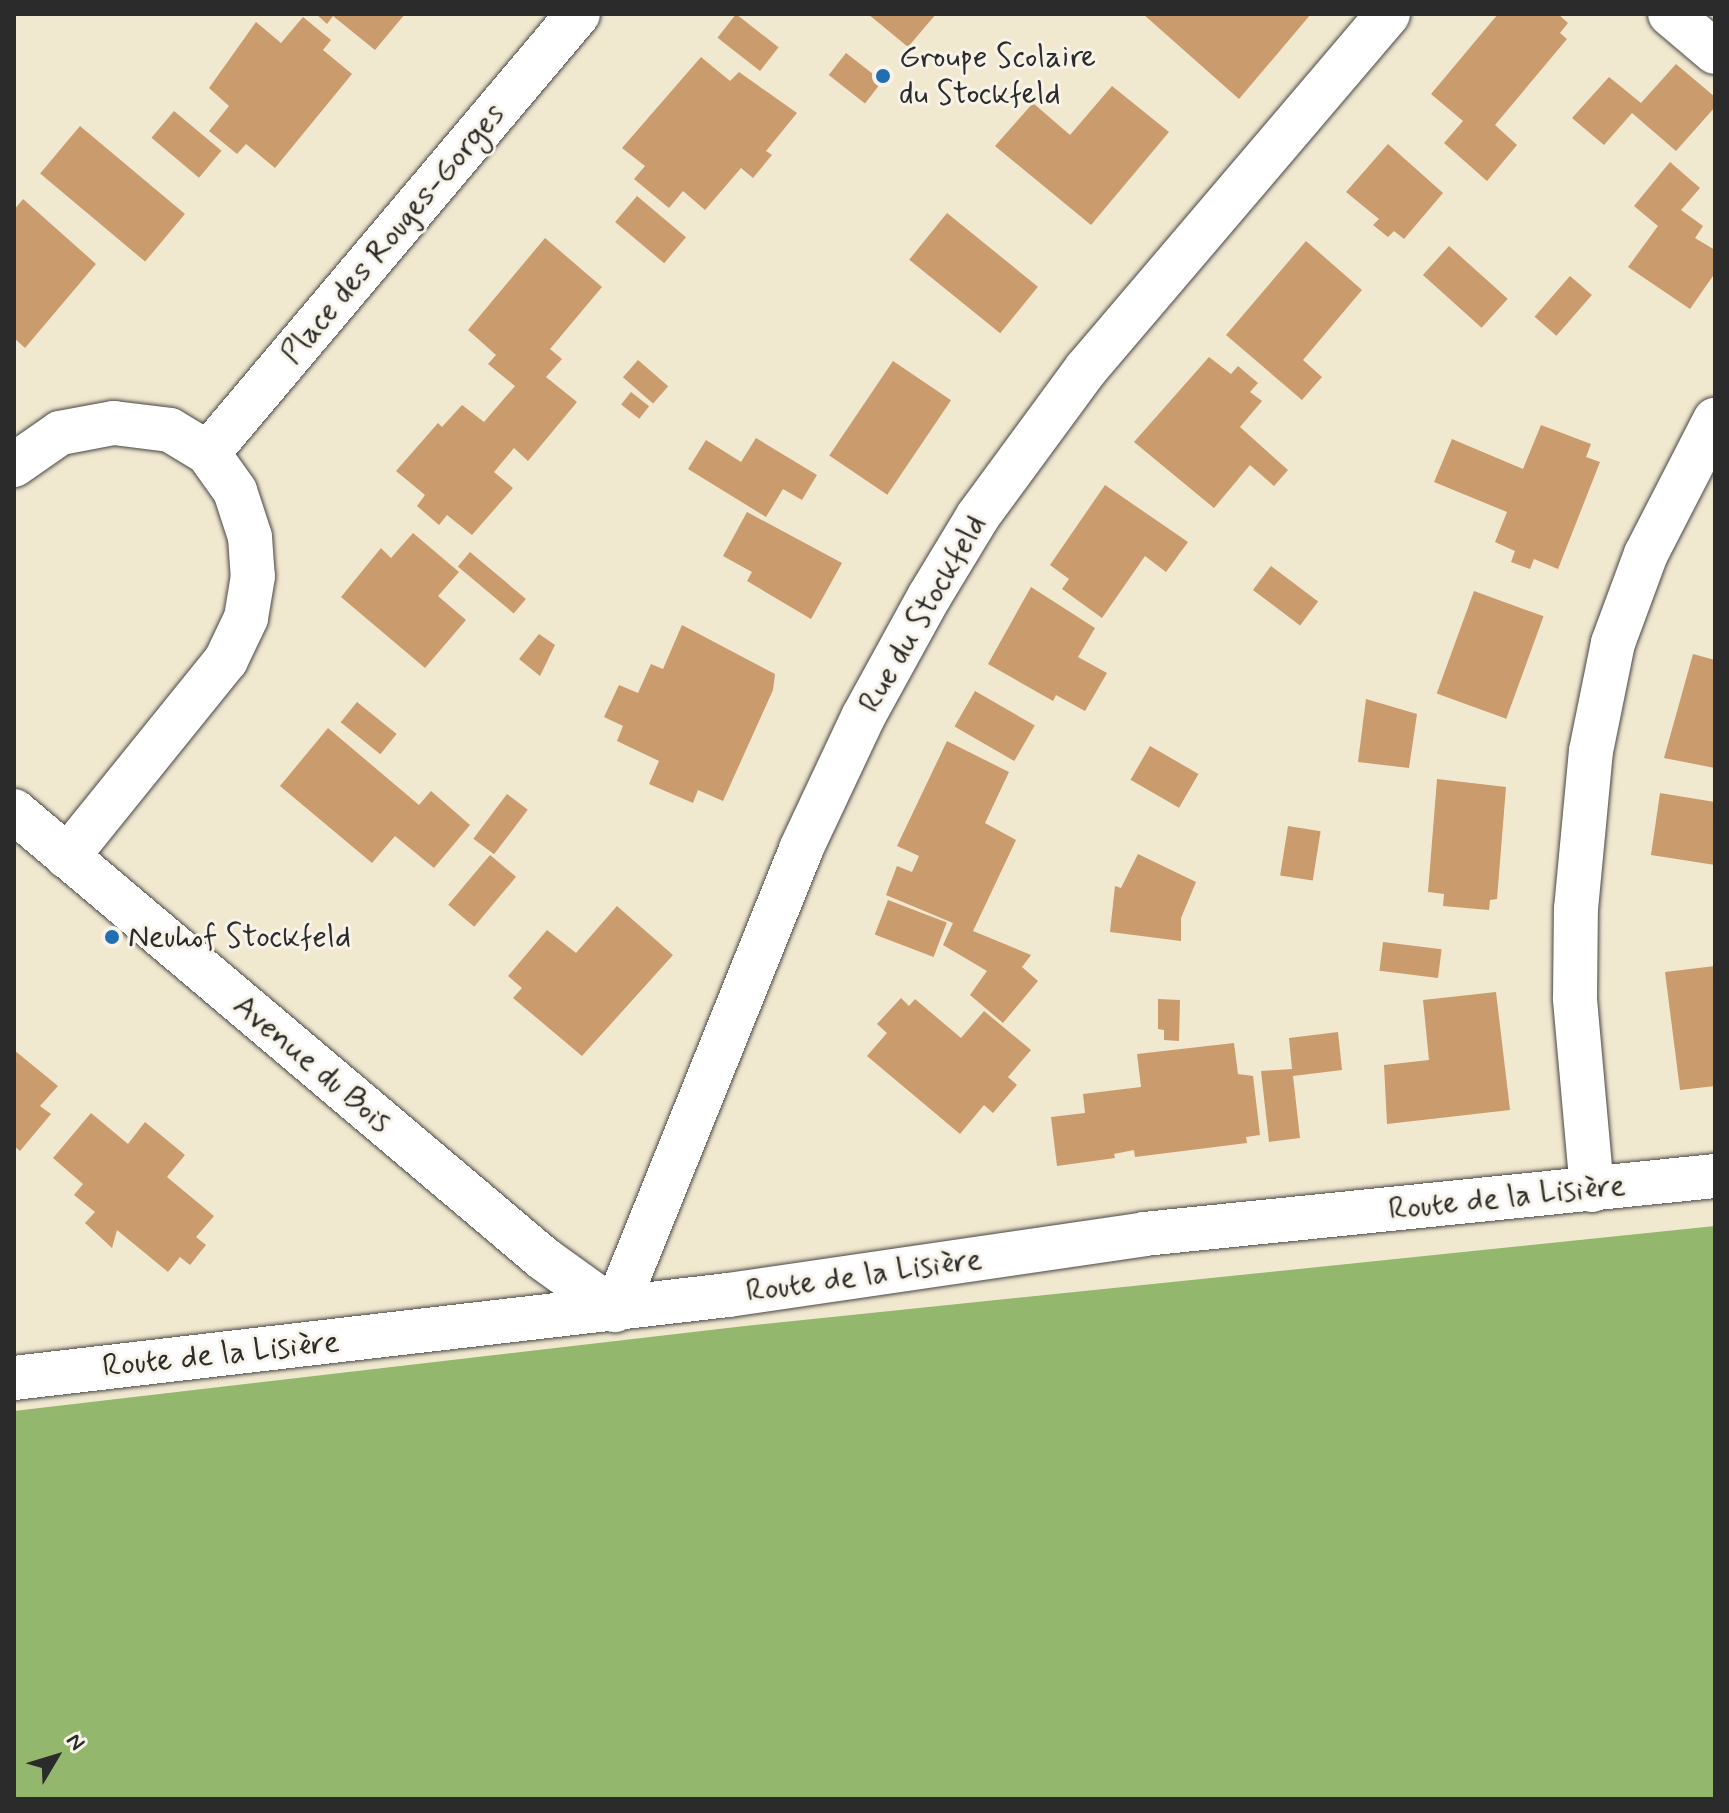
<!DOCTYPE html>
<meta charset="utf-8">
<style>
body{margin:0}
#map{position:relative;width:1729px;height:1813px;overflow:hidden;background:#f1e8d0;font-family:Mynerve,sans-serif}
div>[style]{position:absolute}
.forest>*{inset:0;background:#93b76c}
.building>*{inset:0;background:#ca9b6c;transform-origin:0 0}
.roads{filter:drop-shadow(0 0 2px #494744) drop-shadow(0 0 2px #494744)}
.minor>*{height:44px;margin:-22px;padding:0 22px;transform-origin:22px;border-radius:22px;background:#fff}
.dots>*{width:22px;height:22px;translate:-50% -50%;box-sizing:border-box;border:4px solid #f7f3e8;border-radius:50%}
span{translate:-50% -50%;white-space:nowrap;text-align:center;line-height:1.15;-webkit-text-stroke:6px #f7f3e8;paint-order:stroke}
.poi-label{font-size:32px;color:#2b2b2b}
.left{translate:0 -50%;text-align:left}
.street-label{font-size:32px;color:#2b2b2b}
.frame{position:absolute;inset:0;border:16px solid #2b2b2b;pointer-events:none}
.north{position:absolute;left:16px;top:1717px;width:80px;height:80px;-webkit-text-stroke:6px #f7f3e8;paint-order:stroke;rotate:52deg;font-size:22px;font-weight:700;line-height:32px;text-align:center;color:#2b2b2b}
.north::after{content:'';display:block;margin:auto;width:28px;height:36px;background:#2b2b2b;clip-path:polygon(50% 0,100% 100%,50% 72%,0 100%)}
</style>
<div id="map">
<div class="forest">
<i style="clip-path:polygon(1715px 1226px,1715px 1799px,14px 1799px,14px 1411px,745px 1326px)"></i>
</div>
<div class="building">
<i style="clip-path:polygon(316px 14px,405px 14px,375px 50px,333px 16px,327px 24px)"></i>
<i style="left:736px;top:14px;width:54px;height:30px;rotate:38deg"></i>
<i style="clip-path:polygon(868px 14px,936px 14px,908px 47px)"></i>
<i style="clip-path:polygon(1143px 14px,1311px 14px,1239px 99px)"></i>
<i style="clip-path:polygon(1498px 14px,1558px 14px,1568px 23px,1560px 33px,1567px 39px,1495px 125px,1517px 145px,1487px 181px,1444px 143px,1463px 121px,1431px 94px)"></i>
<i style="clip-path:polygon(303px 17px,331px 40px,323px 50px,352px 74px,275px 168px,246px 144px,237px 154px,209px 131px,229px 106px,209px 88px,256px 22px,281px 43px)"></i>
<i style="left:846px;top:53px;width:46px;height:28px;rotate:38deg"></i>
<i style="clip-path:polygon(701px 57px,730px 81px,739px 72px,797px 113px,766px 151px,772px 155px,753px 178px,741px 168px,705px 210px,683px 191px,669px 208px,634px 179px,645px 166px,622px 148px)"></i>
<i style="clip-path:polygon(1676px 64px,1715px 97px,1715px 107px,1676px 151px,1632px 113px,1604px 145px,1572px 118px,1609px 77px,1641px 103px)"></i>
<i style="clip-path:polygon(1112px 86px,1169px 132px,1091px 225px,995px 146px,1033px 103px,1070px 135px)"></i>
<i style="left:174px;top:111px;width:62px;height:35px;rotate:40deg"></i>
<i style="left:80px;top:126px;width:137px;height:62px;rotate:40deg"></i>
<i style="clip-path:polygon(1388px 144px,1443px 193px,1404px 239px,1394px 231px,1388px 237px,1373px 225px,1379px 219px,1346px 192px)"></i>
<i style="clip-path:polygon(1670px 162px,1700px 188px,1681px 210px,1703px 226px,1695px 238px,1715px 250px,1715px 273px,1690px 309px,1628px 267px,1658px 226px,1634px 206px)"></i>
<i style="left:637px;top:196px;width:64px;height:34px;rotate:40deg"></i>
<i style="clip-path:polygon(23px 199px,96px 264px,25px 348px,14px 338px,14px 210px)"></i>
<i style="left:947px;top:213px;width:117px;height:60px;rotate:39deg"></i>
<i style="clip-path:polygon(545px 238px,602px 287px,550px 349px,562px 359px,546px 377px,577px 402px,528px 461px,514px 448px,494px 472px,513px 488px,472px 535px,447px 515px,439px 525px,417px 506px,425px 495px,396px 471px,438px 423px,442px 427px,462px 405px,484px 422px,515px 386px,488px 364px,496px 355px,468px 330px)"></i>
<i style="clip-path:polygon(1306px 241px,1362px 290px,1303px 360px,1322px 377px,1302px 400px,1226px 335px)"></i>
<i style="left:1449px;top:246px;width:79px;height:39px;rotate:42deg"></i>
<i style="left:1570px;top:276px;width:29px;height:54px;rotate:41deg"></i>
<i style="clip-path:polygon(1209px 357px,1231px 374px,1238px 366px,1258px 383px,1250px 392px,1262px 401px,1240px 427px,1288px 470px,1274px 486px,1250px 465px,1214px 508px,1134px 442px)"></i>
<i style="left:638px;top:360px;width:40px;height:23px;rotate:41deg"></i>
<i style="left:893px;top:361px;width:70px;height:114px;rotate:34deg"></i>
<i style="left:631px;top:392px;width:23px;height:16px;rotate:38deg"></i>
<i style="clip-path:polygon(1541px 425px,1591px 444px,1586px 457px,1600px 462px,1558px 569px,1534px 559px,1530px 569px,1511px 562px,1515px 551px,1495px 542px,1507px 512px,1434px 482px,1452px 439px,1523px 469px)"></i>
<i style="clip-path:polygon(756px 438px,817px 475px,802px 500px,783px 489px,766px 517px,688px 469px,706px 440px,741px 462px)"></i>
<i style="clip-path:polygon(1105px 485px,1188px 542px,1166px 572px,1145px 556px,1102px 618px,1062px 589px,1069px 579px,1050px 565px)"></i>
<i style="clip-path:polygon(747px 512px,842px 563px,811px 619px,747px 581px,752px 572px,723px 556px)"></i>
<i style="clip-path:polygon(413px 533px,459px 572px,438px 596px,466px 620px,425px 668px,341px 597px,381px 548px,391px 558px)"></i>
<i style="left:470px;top:552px;width:73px;height:19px;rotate:40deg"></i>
<i style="left:1271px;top:566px;width:59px;height:30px;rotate:37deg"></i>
<i style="clip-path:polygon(1031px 587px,1095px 628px,1078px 657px,1107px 673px,1085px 711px,1056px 695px,1053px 701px,988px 664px)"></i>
<i style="left:1474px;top:591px;width:74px;height:109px;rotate:20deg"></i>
<i style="clip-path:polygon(682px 625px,775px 674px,773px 690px,723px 801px,698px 790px,693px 803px,649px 784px,659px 761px,617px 741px,623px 726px,604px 717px,619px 685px,638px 693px,651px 664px,663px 669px)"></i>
<i style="clip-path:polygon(539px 634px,555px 645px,540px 676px,519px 659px)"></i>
<i style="clip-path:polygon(1693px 654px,1715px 660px,1715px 768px,1664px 758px)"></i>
<i style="left:975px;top:691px;width:69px;height:41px;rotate:30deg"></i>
<i style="clip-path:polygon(1366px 699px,1417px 714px,1409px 768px,1358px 762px)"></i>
<i style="left:357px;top:702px;width:51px;height:26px;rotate:39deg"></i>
<i style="clip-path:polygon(328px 728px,419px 805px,431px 791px,470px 825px,434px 868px,395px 836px,372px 863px,280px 786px)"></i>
<i style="clip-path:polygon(947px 741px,1009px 772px,985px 823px,1016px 840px,973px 931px,1031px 955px,1022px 967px,1038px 981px,1003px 1023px,970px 995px,987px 971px,943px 945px,953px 923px,886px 895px,897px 866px,912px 872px,919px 856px,897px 846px)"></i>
<i style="left:1150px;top:746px;width:56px;height:39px;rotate:30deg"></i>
<i style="clip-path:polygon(1437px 779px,1506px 787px,1497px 899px,1490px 900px,1489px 910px,1443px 906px,1444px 894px,1428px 892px)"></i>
<i style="clip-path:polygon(1660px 793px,1715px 802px,1715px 865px,1651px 855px)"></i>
<i style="left:507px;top:794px;width:26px;height:56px;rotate:37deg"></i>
<i style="left:1288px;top:826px;width:33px;height:50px;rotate:9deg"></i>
<i style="clip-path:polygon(1138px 854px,1196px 882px,1181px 918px,1181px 941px,1110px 932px,1115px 886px,1121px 888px)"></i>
<i style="left:490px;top:855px;width:34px;height:65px;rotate:40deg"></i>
<i style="left:888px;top:900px;width:63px;height:37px;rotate:21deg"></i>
<i style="clip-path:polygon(617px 906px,673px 955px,582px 1056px,513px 998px,522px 988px,508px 976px,547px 930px,576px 953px)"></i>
<i style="left:1383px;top:942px;width:59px;height:29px;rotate:7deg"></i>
<i style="clip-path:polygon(1715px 966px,1715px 1086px,1680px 1090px,1665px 972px)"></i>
<i style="clip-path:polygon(1496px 992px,1510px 1110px,1387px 1124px,1384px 1065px,1429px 1060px,1423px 1000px)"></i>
<i style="clip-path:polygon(901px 998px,909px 1006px,915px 999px,961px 1038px,984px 1011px,1031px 1050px,1008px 1077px,1017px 1085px,993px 1113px,984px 1105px,960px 1134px,867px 1056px,887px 1033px,877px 1024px)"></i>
<i style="clip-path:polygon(1158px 999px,1180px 1000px,1179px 1041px,1164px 1040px,1164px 1030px,1158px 1029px)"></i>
<i style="clip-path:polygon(1338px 1032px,1342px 1070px,1293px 1076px,1300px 1138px,1269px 1142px,1261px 1071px,1292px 1069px,1289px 1038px)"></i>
<i style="clip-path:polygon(1234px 1043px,1238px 1074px,1253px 1076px,1260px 1135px,1246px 1137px,1247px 1143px,1135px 1157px,1134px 1150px,1114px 1154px,1115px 1158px,1057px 1166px,1051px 1117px,1085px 1113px,1083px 1094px,1141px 1087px,1137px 1054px)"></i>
<i style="clip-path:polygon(14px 1050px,58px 1086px,40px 1106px,51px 1114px,20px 1151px,14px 1146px)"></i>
<i style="clip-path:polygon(91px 1113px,128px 1144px,145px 1122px,185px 1155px,167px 1177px,214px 1216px,196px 1237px,206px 1245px,190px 1265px,180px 1257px,168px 1272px,117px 1230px,112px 1248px,85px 1223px,95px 1212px,74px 1195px,83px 1184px,53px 1158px)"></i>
</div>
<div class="roads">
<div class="minor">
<i style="left:1670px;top:14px;width:59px;rotate:40.2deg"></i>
<i style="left:208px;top:453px;width:574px;rotate:-49.87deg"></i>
<i style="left:14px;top:465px;width:56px;rotate:-34.8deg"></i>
<i style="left:60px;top:433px;width:55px;rotate:-10.5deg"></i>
<i style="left:114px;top:423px;width:56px;rotate:7.1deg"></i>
<i style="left:170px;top:430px;width:44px;rotate:31.2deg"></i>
<i style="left:208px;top:453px;width:47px;rotate:54.6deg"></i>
<i style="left:235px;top:491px;width:48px;rotate:71.9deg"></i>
<i style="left:250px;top:537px;width:39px;rotate:86deg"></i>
<i style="left:253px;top:576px;width:43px;rotate:99.5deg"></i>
<i style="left:246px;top:618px;width:47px;rotate:115.5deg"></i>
<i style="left:226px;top:660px;width:253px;rotate:128.9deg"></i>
<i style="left:14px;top:811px;width:694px;rotate:40.21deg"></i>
<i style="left:544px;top:1259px;width:87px;rotate:35.7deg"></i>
<i style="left:1592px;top:1190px;width:193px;rotate:-95.1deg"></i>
<i style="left:1575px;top:998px;width:89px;rotate:-89.4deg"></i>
<i style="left:1576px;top:909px;width:159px;rotate:-84.6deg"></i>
<i style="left:1591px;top:751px;width:110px;rotate:-78.5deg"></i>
<i style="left:1613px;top:643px;width:95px;rotate:-69.7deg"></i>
<i style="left:1646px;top:554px;width:151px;rotate:-62.8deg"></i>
<i style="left:615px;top:1310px;width:497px;rotate:-68deg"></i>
<i style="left:801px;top:849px;width:146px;rotate:-64.8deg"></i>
<i style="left:863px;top:717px;width:137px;rotate:-61.2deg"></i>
<i style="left:929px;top:597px;width:95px;rotate:-58.8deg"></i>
<i style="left:978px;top:516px;width:182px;rotate:-53.7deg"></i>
<i style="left:1086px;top:369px;width:466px;rotate:-49.6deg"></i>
<i style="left:14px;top:1378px;width:719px;rotate:-6.63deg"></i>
<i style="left:728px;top:1295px;width:420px;rotate:-8.3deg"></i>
<i style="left:1144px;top:1234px;width:574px;rotate:-5.8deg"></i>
</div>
</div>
<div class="dots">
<i style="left:883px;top:76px;background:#1f6fb2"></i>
<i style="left:112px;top:937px;background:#1f6fb2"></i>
</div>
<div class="poi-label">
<span class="left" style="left:899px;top:76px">Groupe Scolaire<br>du Stockfeld</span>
<span class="left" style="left:128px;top:937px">Neuhof Stockfeld</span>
</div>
<div class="street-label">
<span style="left:393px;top:234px;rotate:-50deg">Place des Rouges-Gorges</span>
<span style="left:923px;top:614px;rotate:-60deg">Rue du Stockfeld</span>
<span style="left:312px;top:1064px;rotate:40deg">Avenue du Bois</span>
<span style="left:1507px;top:1198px;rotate:-6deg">Route de la Lisière</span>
<span style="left:864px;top:1276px;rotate:-8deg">Route de la Lisière</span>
<span style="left:221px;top:1355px;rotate:-6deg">Route de la Lisière</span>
</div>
<div class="frame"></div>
<div class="north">N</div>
</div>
